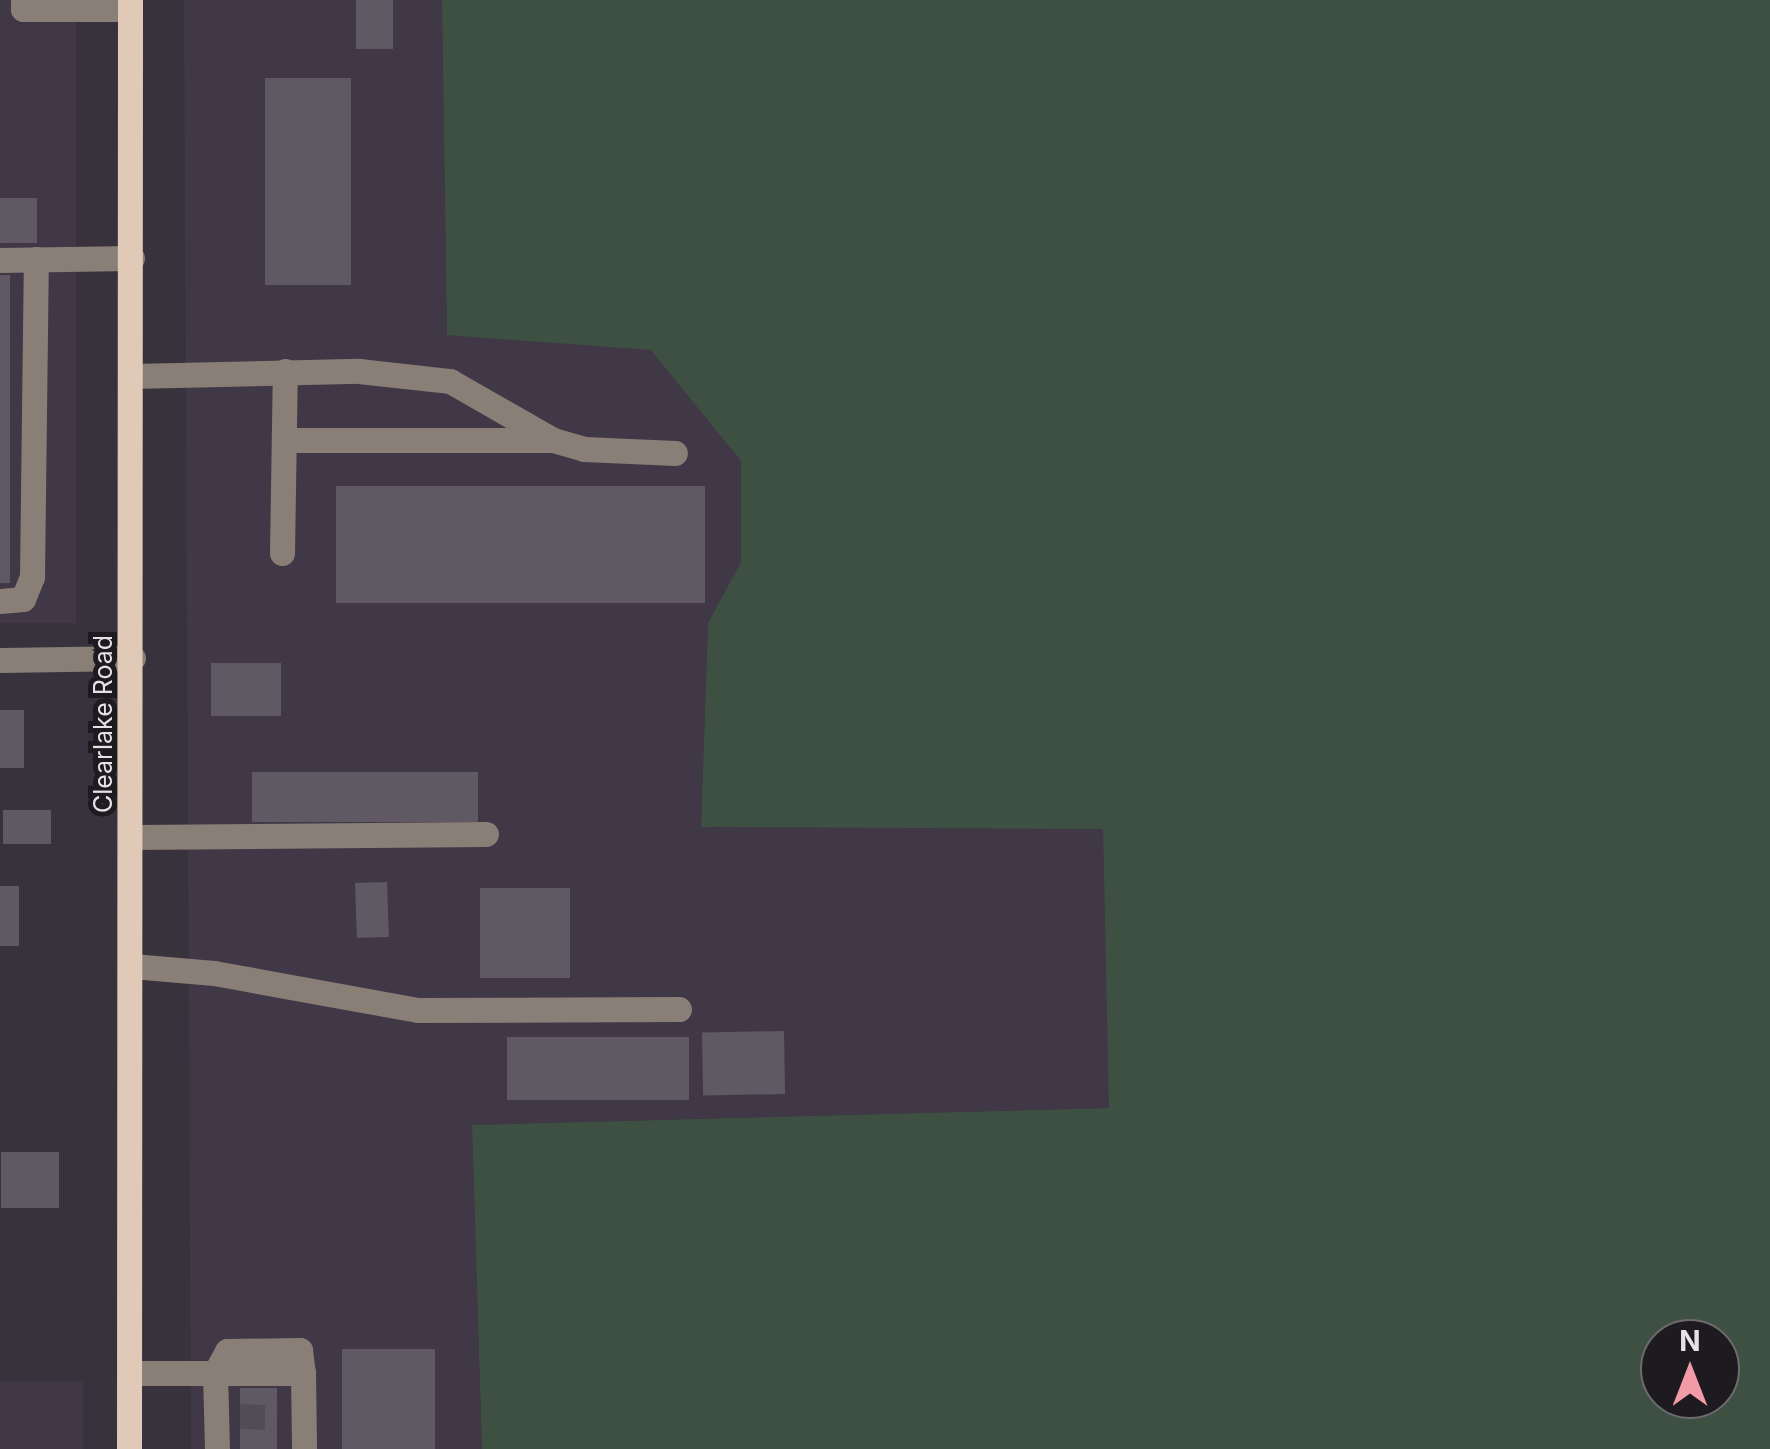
<!DOCTYPE html>
<style>
body{margin:0}
#map{position:relative;width:1770px;height:1449px;overflow:hidden;background:#37323b;font-family:Inter,sans-serif}
div>[style]{position:absolute}
.built>*{inset:0;background:#403847;transform-origin:0 0}
.green>*{inset:0;background:#3e5042}
.building>*{inset:0;background:#5e5963;transform-origin:0 0}
.minor-tunnel>*{height:25px;margin-top:-12.5px;transform-origin:0;background:repeating-linear-gradient(90deg,#514c55 0 25px,transparent 0 37px)}
.minor>*{height:25px;margin:-12.5px;padding:0 12.5px;transform-origin:12.5px;border-radius:12.5px;background:#8a7f76}
.major>*{height:25px;margin:-12.5px;padding:0 12.5px;transform-origin:12.5px;border-radius:12.5px;background:#e0c9b7}
span{translate:-50% -50%;white-space:nowrap;text-align:center;line-height:1.15;-webkit-text-stroke:10px #1d1b1f;paint-order:stroke}
.street-label{font-size:25px;color:#e4e2e7}
.north{position:absolute;left:1640px;top:1319px;width:100px;height:100px;box-sizing:border-box;background:#1d1b1f;border:2px solid #6d6b6f;border-radius:50%;rotate:0deg;font-size:28px;font-weight:700;line-height:40px;text-align:center;color:#e4e2e7}
.north::after{content:'';display:block;margin:auto;width:35px;height:45px;background:#f39aa8;clip-path:polygon(50% 0,100% 100%,50% 72%,0 100%)}
</style>
<div id="map">
<div class="built">
<i style="left:0;top:0;width:76px;height:623px"></i>
<i style="clip-path:polygon(184px 0,442px 0,447px 334px,652px 349px,741px 461px,741px 562px,708px 623px,701px 827px,1103px 828px,1110px 1108px,472px 1125px,482px 1449px,191px 1449px)"></i>
<i style="left:0;top:1381px;width:83px;height:68px"></i>
</div>
<div class="green">
<i style="clip-path:polygon(evenodd,442px 0,1770px 0,1770px 1449px,482px 1449px,472px 1125px,1109px 1108px,1103px 829px,701px 827px,708px 623px,741px 562px,741px 461px,651px 350px,447px 335px,442px 0,1660px 1339px,1720px 1339px,1720px 1399px,1660px 1399px,1660px 1339px)"></i>
</div>
<div class="building">
<i style="left:356px;top:0;width:37px;height:49px"></i>
<i style="left:351px;top:78px;width:207px;height:86px;rotate:90deg"></i>
<i style="left:37px;top:198px;width:45px;height:37px;rotate:90deg"></i>
<i style="left:0;top:275px;width:10px;height:308px"></i>
<i style="left:336px;top:486px;width:369px;height:117px"></i>
<i style="left:211px;top:663px;width:70px;height:53px"></i>
<i style="left:0;top:710px;width:24px;height:58px"></i>
<i style="left:252px;top:772px;width:226px;height:50px"></i>
<i style="left:3px;top:810px;width:48px;height:34px"></i>
<i style="left:387px;top:882px;width:55px;height:32px;rotate:88deg"></i>
<i style="left:0;top:886px;width:19px;height:60px"></i>
<i style="left:480px;top:888px;width:90px;height:90px"></i>
<i style="left:784px;top:1031px;width:63px;height:82px;rotate:89deg"></i>
<i style="left:507px;top:1037px;width:182px;height:63px"></i>
<i style="left:1px;top:1152px;width:58px;height:56px"></i>
<i style="left:342px;top:1349px;width:93px;height:100px"></i>
<i style="left:240px;top:1388px;width:37px;height:61px"></i>
</div>
<div class="minor-tunnel">
<i style="left:240px;top:1416px;width:37px;rotate:2deg"></i>
</div>
<div class="minor">
<i style="left:23px;top:0;width:9px;rotate:90deg"></i>
<i style="left:23px;top:9px;width:107px"></i>
<i style="left:0;top:260px;width:132px;rotate:-0.9deg"></i>
<i style="left:132px;top:376px;width:227px;rotate:-1.3deg"></i>
<i style="left:359px;top:371px;width:92px;rotate:6.3deg"></i>
<i style="left:450px;top:381px;width:119px;rotate:29.8deg"></i>
<i style="left:553px;top:440px;width:32px;rotate:16deg"></i>
<i style="left:584px;top:449px;width:91px;rotate:2.5deg"></i>
<i style="left:285px;top:440px;width:268px"></i>
<i style="left:282px;top:553px;width:182px;rotate:-89.1deg"></i>
<i style="left:0;top:601px;width:23px;rotate:-5deg"></i>
<i style="left:23px;top:599px;width:24px;rotate:-68deg"></i>
<i style="left:32px;top:577px;width:318px;rotate:-89.3deg"></i>
<i style="left:0;top:660px;width:133px;rotate:-0.9deg"></i>
<i style="left:133px;top:837px;width:353px;rotate:-0.5deg"></i>
<i style="left:132px;top:966px;width:82px;rotate:4.9deg"></i>
<i style="left:214px;top:973px;width:207px;rotate:10.3deg"></i>
<i style="left:418px;top:1010px;width:261px;rotate:-0.2deg"></i>
<i style="left:130px;top:1373px;width:173px"></i>
<i style="left:303px;top:1373px;width:76px;rotate:89.2deg"></i>
<i style="left:217px;top:1449px;width:76px;rotate:-91.5deg"></i>
<i style="left:215px;top:1373px;width:25px;rotate:-61deg"></i>
<i style="left:227px;top:1351px;width:73px;rotate:-0.8deg"></i>
<i style="left:300px;top:1350px;width:23px;rotate:83deg"></i>
</div>
<div class="major">
<i style="left:129px;top:1449px;width:1449px;rotate:-89.96deg"></i>
</div>
<div class="street-label">
<span style="left:103px;top:724px;rotate:-90deg">Clearlake Road</span>
</div>
<div class="north">N</div>
</div>
